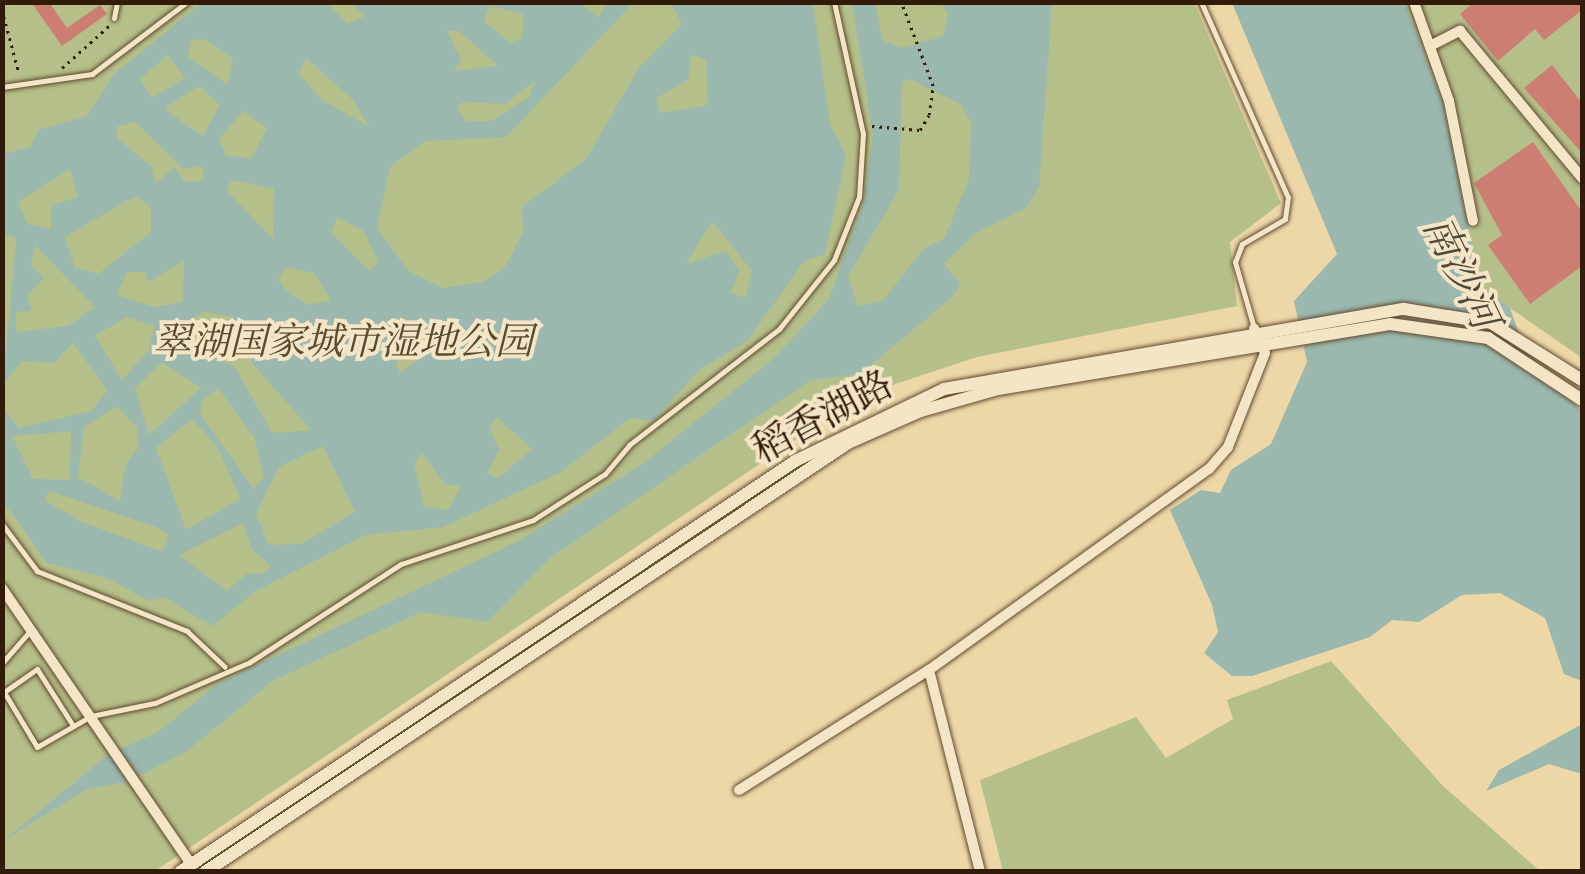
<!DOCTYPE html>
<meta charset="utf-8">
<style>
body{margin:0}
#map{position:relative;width:1585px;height:874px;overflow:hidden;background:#edd7a7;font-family:"EB Garamond","Noto Serif SC",serif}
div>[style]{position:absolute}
.green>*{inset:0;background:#b5bf89}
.water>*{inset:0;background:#9ab8ae}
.building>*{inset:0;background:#cb7e71}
.path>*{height:2.5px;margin-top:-1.25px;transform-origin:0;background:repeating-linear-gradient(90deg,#321b09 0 2.5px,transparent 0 7.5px)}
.roads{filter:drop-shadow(0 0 2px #614a30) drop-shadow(0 0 2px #614a30)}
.service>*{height:5px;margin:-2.5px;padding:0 2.5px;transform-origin:2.5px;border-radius:2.5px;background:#f3e5c6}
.minor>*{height:10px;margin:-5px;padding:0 5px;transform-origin:5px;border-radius:5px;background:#f3e5c6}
.tertiary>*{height:12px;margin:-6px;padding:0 6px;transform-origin:6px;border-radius:6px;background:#f3e5c6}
span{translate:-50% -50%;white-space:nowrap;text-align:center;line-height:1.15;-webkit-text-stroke:8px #f3e5c6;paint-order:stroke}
.park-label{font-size:38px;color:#594c2f;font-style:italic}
.street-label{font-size:38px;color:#321b09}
.water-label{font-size:40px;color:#514a3b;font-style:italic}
.frame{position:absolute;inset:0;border:5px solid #321b09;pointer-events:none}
</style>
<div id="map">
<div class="green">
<i style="clip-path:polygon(3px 3px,1194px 3px,1281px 203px,1230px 242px,1237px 306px,977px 357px,862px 395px,155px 871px,3px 871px)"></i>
<i style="clip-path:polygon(1405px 3px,1582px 3px,1582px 358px,1480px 287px,1444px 107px)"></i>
<i style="clip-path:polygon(1331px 661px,1443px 786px,1540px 871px,1003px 871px,980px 780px,1136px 717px,1166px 758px,1233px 719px,1227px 700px)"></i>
</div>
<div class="water">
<i style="clip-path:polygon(evenodd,203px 2px,327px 3px,348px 24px,365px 16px,350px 3px,580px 3px,599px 17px,607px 3px,633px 3px,506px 137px,425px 141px,390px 167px,377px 228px,408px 271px,443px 288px,484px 282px,505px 267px,523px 232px,522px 207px,586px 159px,639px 68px,682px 24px,671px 3px,813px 3px,830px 124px,846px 155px,825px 254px,804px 261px,748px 340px,698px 371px,653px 421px,630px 418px,561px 472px,443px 527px,365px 535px,256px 591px,212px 626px,164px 597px,150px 601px,105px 577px,47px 563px,3px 501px,3px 409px,19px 428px,92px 411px,107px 390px,73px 343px,54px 363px,22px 361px,3px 385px,16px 239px,3px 233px,3px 154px,31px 147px,38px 130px,87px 116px,114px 74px,203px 2px,489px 6px,524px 14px,522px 38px,510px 43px,484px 21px,489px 6px,203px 2px,447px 31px,459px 31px,498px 66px,454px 71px,461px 60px,447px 31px,203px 2px,204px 39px,233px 59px,227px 84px,188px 57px,191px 40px,204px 39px,203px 2px,691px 54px,706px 60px,708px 105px,660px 113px,656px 98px,688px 80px,691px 54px,203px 2px,168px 55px,185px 78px,152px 98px,140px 79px,168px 55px,203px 2px,306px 58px,352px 99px,369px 126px,323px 101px,299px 74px,306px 58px,203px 2px,535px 81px,529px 97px,491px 121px,467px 122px,457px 109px,462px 102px,505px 104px,535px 81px,203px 2px,199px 86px,220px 105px,203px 136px,164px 109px,199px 86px,203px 2px,243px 111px,267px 128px,251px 159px,226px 155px,219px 139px,243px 111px,203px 2px,135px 122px,184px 169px,202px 166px,204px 180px,185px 182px,174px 166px,156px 184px,151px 166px,118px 139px,116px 127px,135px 122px,203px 2px,70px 169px,78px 197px,51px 206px,51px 229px,27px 224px,18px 202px,70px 169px,203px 2px,232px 180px,274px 189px,273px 239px,226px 190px,232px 180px,203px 2px,135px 196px,151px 207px,151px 232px,98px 274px,75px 268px,65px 237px,135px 196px,203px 2px,337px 217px,364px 231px,378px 262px,369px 271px,331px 232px,337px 217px,203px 2px,712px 221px,752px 271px,745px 298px,731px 293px,739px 271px,726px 251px,686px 264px,712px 221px,203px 2px,35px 245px,95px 307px,68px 326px,16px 332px,16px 313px,32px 310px,27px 297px,43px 278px,31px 264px,35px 245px,203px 2px,184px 261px,183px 302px,154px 307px,117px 295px,127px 272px,145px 272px,148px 282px,184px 261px,203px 2px,287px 267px,314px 273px,331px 300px,307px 305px,286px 290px,278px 279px,287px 267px,203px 2px,204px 312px,233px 317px,253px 364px,311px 430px,272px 433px,235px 367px,189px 343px,183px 324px,204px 312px,203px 2px,126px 317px,155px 326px,149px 350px,122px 380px,95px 336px,126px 317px,203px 2px,448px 322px,458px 332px,400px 373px,396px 364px,412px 345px,448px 322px,203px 2px,162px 362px,201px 388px,149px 435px,135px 388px,162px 362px,203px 2px,219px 389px,254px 437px,264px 476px,254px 489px,200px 414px,202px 400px,219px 389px,203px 2px,117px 406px,137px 428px,138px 448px,125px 465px,120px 501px,78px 477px,84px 427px,117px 406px,203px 2px,496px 417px,532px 449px,497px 479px,487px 473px,499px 450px,490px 429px,496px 417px,203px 2px,192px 419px,219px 449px,240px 499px,186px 530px,156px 448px,192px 419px,203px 2px,71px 431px,70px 480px,33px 479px,12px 436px,71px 431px,203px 2px,323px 446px,355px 512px,301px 544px,269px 545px,256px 514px,279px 467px,323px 446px,203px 2px,422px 453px,445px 485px,461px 486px,448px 510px,424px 507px,414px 463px,422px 453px,203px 2px,50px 491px,159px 528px,168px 535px,163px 552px,82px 522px,44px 500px,50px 491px,203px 2px,243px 523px,253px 551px,271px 566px,265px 573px,246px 574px,227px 591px,179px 555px,243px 523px)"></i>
<i style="clip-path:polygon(evenodd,852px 3px,875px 3px,882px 40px,902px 48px,943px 36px,948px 13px,940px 3px,1052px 3px,1039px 186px,1026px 208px,976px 233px,944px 264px,961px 284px,950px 299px,860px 374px,811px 380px,550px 558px,487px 622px,421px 612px,274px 680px,187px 751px,129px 781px,85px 790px,3px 841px,109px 754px,158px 732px,217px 684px,519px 541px,645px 462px,773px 359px,829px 299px,864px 201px,873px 135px,852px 3px,910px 79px,961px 104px,971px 123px,969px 179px,944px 239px,923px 249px,883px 301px,858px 306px,848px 276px,899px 190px,902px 82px,910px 79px)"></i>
<i style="clip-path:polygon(1232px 3px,1405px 3px,1444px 107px,1480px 286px,1510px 308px,1526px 353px,1582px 412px,1582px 681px,1564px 674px,1545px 618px,1500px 593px,1462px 595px,1419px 622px,1392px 620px,1370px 637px,1252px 676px,1232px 676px,1204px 653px,1218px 632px,1212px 605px,1170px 510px,1201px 490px,1220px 493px,1231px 470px,1271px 444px,1307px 362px,1294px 301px,1337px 254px)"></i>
<i style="clip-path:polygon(1582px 724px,1582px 774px,1549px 764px,1486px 791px,1499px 770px)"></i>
</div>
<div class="building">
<i style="clip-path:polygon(31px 2px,49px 2px,67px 28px,100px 5px,107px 14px,62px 46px)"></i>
<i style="clip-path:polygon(1474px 2px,1582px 2px,1582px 10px,1544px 40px,1535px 29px,1498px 61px,1460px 14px)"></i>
<i style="clip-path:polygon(1552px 65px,1582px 103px,1582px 153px,1524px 88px)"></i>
<i style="clip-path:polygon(1533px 142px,1582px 212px,1582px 266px,1530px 304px,1488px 245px,1502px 235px,1474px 183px)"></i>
</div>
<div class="path">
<i style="left:2px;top:9px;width:66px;rotate:75.1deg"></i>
<i style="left:62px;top:68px;width:66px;rotate:-41.9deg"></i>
<i style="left:872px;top:126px;width:48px;rotate:4.8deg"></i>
<i style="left:920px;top:130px;width:17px;rotate:-59deg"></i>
<i style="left:929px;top:115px;width:29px;rotate:-82deg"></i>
<i style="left:933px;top:86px;width:90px;rotate:-110.9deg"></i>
</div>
<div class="roads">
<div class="service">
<i style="left:1201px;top:2px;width:214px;rotate:66deg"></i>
<i style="left:1288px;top:197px;width:22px;rotate:98deg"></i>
<i style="left:1285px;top:219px;width:50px;rotate:149.8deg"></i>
<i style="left:1242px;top:244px;width:19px;rotate:111deg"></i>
<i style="left:1235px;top:262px;width:69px;rotate:73.9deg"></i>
<i style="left:114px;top:18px;width:16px;rotate:-79deg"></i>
<i style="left:2px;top:87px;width:91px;rotate:-8.2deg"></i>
<i style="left:92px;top:74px;width:119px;rotate:-37.2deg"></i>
<i style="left:2px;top:524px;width:59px;rotate:53.3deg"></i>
<i style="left:37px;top:571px;width:162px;rotate:21.8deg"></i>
<i style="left:187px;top:631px;width:52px;rotate:43.5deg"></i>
<i style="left:2px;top:663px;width:41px;rotate:-48.9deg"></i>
<i style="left:72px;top:724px;width:65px;rotate:-122.5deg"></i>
<i style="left:37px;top:669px;width:40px;rotate:145.1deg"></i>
<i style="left:4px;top:692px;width:64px;rotate:59deg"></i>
<i style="left:37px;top:747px;width:62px;rotate:-29.9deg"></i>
<i style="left:91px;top:716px;width:65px;rotate:-11.5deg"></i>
<i style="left:155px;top:703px;width:103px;rotate:-23.3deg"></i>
<i style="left:250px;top:662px;width:180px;rotate:-33deg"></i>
<i style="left:401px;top:564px;width:139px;rotate:-18.4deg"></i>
<i style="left:533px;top:520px;width:85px;rotate:-32.6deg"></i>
<i style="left:605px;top:474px;width:38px;rotate:-50deg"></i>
<i style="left:629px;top:445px;width:190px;rotate:-37.7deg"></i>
<i style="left:779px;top:329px;width:88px;rotate:-51.4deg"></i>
<i style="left:834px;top:260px;width:68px;rotate:-68.4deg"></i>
<i style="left:859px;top:197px;width:63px;rotate:-86.4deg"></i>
<i style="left:863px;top:134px;width:135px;rotate:-102.4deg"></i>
</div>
<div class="minor">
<i style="left:1414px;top:2px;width:105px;rotate:70.5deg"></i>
<i style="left:1449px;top:101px;width:122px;rotate:78.7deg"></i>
<i style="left:1430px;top:46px;width:34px;rotate:-27deg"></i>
<i style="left:1460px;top:31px;width:191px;rotate:50.3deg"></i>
<i style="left:2px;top:588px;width:335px;rotate:55.6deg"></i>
<i style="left:929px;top:670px;width:208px;rotate:75.8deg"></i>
<i style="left:739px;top:790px;width:225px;rotate:-32.3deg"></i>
<i style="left:929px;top:670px;width:345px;rotate:-35.7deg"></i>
<i style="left:1209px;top:469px;width:29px;rotate:-49deg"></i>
<i style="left:1228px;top:447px;width:101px;rotate:-68.5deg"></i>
<i style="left:1265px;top:353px;width:27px;rotate:-114deg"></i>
</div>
<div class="tertiary">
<i style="left:180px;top:872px;width:740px;rotate:-33.75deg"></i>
<i style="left:795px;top:461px;width:165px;rotate:-25.8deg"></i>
<i style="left:944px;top:389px;width:467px;rotate:-9.9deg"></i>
<i style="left:1404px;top:309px;width:88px;rotate:9.1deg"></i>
<i style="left:1491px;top:323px;width:107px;rotate:32.1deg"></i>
<i style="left:205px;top:872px;width:773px;rotate:-33.71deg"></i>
<i style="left:848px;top:443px;width:80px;rotate:-23.7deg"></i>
<i style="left:921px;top:411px;width:80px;rotate:-15.9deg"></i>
<i style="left:998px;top:389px;width:397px;rotate:-9.4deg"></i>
<i style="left:1390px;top:324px;width:99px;rotate:8.1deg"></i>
<i style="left:1488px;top:338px;width:113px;rotate:33.4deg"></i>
</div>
</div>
<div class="park-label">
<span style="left:343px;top:341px">翠湖国家城市湿地公园</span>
</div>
<div class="street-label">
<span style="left:822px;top:416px;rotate:-28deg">稻香湖路</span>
</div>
<div class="water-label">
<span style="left:1462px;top:272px;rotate:64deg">南沙河</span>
</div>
<div class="frame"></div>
</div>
